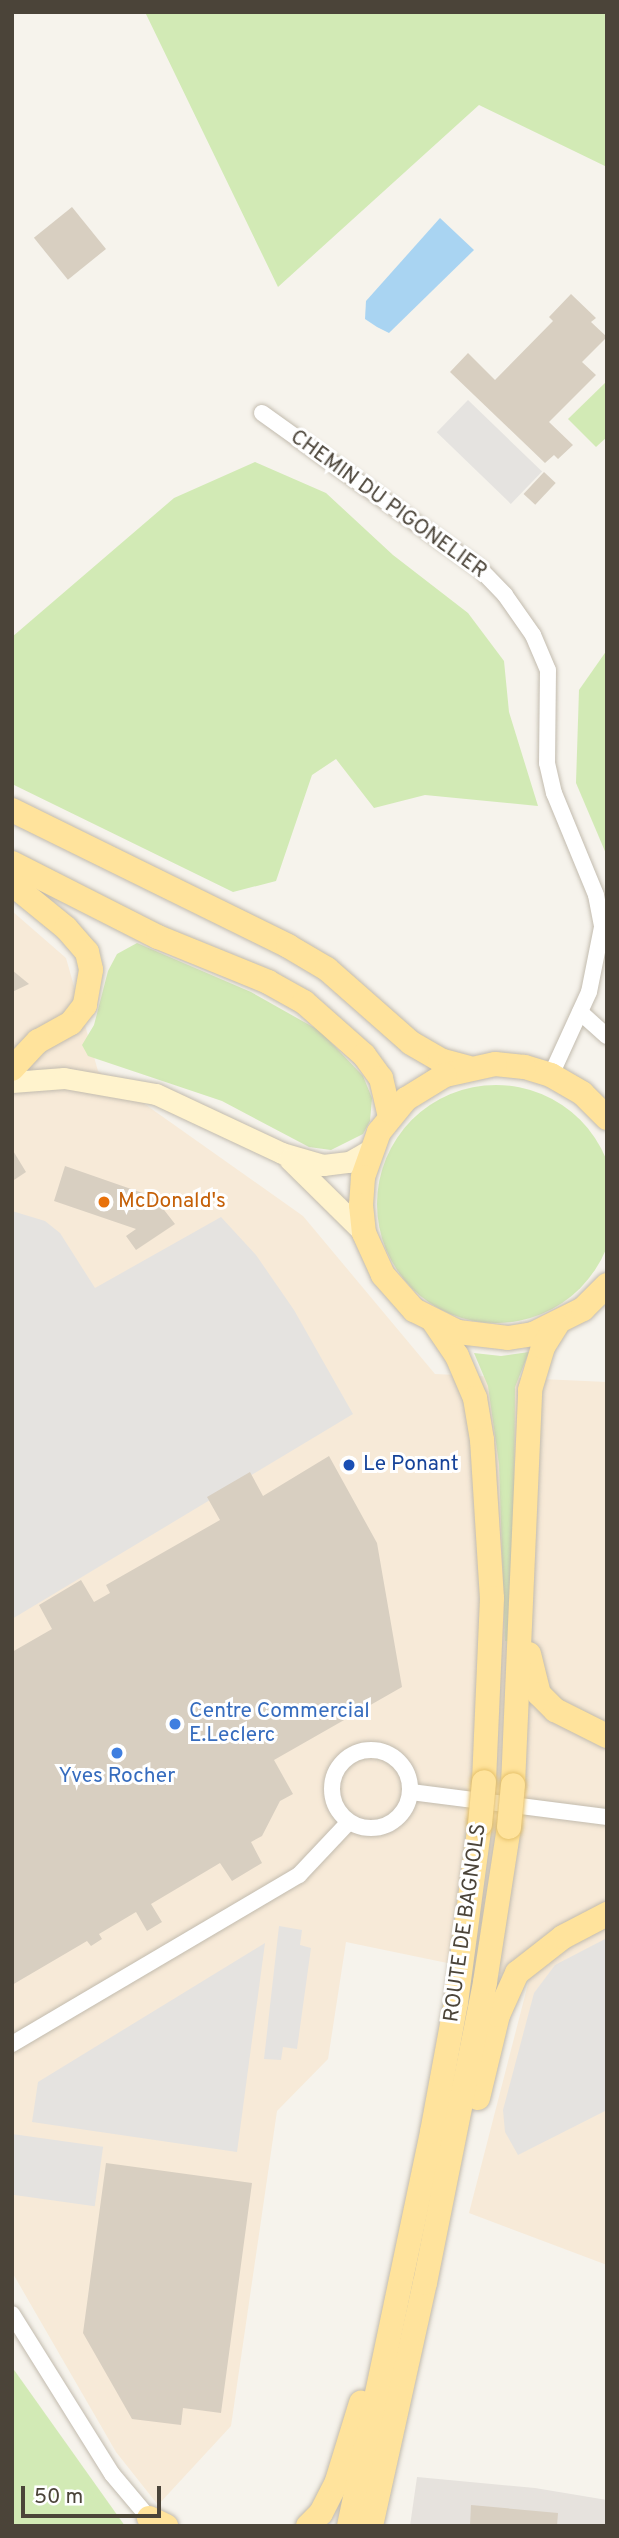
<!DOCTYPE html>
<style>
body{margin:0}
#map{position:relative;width:619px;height:2538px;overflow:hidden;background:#f6f3ec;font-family:Overpass,sans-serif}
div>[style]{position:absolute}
.commercial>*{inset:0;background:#f7ead8}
.industrial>*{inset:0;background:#e6e2dd}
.green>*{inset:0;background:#d2eab5}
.round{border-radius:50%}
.parking>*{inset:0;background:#e5e3e0;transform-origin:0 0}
.water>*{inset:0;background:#a9d4f2}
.building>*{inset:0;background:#d8cfc1;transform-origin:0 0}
.roads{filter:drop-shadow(0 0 2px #c2bbae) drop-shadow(0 0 2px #c2bbae)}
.minor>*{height:16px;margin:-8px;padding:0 8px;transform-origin:8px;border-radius:8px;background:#fff}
.minor>.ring{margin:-8px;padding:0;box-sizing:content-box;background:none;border:16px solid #fff;border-radius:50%}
.secondary>*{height:21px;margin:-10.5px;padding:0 10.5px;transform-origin:10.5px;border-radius:10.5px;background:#fff3cd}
.primary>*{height:24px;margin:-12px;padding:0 12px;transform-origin:12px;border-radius:12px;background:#ffe39c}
.bridges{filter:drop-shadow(0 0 2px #e6c16a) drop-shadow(0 0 2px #e6c16a)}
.primary-bridge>*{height:24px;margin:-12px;padding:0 12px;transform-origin:12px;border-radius:12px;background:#ffe39c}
.dots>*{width:19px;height:19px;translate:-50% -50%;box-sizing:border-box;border:4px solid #fff;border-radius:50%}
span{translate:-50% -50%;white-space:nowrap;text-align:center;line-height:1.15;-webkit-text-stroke:6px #fff;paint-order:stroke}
.street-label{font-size:21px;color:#4b4439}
.food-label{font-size:21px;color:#c56008}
.left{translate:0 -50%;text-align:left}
.transit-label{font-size:21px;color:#164399}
.shop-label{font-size:21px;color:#366cbe}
.frame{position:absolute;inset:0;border:14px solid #4b4439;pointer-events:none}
.scale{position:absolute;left:21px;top:2486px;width:140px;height:32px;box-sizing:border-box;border:4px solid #4b4439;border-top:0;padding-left:9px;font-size:21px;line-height:24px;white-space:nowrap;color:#4b4439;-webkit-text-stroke:5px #fff;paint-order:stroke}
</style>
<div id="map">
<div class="commercial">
<i style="clip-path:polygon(12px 911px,66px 958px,98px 1071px,303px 1216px,435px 1374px,607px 1382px,607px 2265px,469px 2213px,529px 1980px,346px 1942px,328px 2059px,277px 2111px,231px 2426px,158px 2505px,116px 2452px,12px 2272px)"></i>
</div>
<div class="industrial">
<i style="clip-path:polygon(417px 2477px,535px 2488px,607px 2500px,607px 2526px,410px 2526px)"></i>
</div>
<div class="green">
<i style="clip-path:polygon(145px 12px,607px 12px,607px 167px,479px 105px,278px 287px)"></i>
<i style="clip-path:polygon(607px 381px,607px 437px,596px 447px,568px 419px)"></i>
<i style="clip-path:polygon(255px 462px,326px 493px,393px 555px,468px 613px,504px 661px,509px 712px,538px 806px,425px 795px,374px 808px,336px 759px,312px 775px,276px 881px,233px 892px,12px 784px,12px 637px,174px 498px)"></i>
<i style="clip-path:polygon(607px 650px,607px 856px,576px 783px,579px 690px)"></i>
<i style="clip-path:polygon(137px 943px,251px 992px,320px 1031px,363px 1076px,372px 1098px,370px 1121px,363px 1134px,331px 1150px,309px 1147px,222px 1101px,88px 1056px,82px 1045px,94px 1025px,108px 971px,117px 954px)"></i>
<i class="round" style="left:377px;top:1085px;width:238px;height:238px"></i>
<i style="clip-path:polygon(529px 1352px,515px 1387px,513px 1642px,505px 1641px,499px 1464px,488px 1386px,474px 1353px,501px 1356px)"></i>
<i style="clip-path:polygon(12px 2367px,125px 2526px,12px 2526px)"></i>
</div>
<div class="parking">
<i style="left:468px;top:400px;width:103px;height:45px;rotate:44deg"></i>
<i style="clip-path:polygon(12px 1211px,45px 1221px,60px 1233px,95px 1288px,221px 1217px,256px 1255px,294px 1310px,353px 1414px,12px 1619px)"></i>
<i style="clip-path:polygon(279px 1926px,302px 1930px,300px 1945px,311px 1948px,297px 2049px,283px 2047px,281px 2060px,264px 2059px)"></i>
<i style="clip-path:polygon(607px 1938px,607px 2110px,518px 2155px,505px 2132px,503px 2110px,534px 1993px,555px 1965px)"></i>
<i style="clip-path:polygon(265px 1943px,237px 2152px,32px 2122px,38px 2082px)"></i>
<i style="left:12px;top:2134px;width:92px;height:60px;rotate:8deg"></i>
</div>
<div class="water">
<i style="clip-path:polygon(440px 218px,474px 250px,389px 333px,377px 327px,365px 319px,366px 301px)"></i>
</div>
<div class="building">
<i style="left:72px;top:207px;width:54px;height:49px;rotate:51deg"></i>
<i style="clip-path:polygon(571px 294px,596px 318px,591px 322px,607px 337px,582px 362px,596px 375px,549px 422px,573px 445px,558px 459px,554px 455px,545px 463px,450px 372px,468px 353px,495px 380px,553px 321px,549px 317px)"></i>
<i style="left:544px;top:472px;width:16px;height:30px;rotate:43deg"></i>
<i style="clip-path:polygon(12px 970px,29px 984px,12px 992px)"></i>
<i style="clip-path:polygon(12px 1149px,26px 1172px,14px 1180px,12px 1177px)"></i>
<i style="clip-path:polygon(65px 1166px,154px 1197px,175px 1224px,136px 1250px,126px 1236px,136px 1229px,54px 1201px)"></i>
<i style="clip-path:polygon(329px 1456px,377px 1543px,402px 1687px,274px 1760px,293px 1794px,280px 1801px,262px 1836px,251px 1842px,262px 1863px,232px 1881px,220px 1863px,151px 1904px,162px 1922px,147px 1931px,136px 1912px,99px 1934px,102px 1939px,91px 1946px,87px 1941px,12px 1985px,12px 1652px,52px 1629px,39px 1605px,81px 1580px,94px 1602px,110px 1593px,106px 1585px,220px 1520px,207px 1497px,250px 1472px,263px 1496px)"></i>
<i style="clip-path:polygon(106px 2163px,252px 2183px,221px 2413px,183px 2408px,181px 2425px,132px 2419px,83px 2333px)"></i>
<i style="clip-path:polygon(471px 2505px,558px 2513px,557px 2526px,470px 2526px)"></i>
</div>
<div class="roads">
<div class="minor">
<i style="left:262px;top:413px;width:269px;rotate:35.6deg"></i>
<i style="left:481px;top:570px;width:35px;rotate:46deg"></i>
<i style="left:505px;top:595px;width:49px;rotate:55deg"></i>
<i style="left:533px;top:635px;width:38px;rotate:67deg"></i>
<i style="left:548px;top:670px;width:93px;rotate:90.6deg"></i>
<i style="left:547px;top:763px;width:31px;rotate:77deg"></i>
<i style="left:554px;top:793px;width:110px;rotate:67.6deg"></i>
<i style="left:596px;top:895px;width:33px;rotate:79deg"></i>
<i style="left:602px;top:927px;width:66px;rotate:101.3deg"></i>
<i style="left:589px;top:992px;width:91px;rotate:114.6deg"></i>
<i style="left:580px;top:1012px;width:36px;rotate:42deg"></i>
<i class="ring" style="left:332px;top:1750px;width:62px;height:62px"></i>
<i style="left:411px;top:1792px;width:198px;rotate:7.3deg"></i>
<i style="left:12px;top:2044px;width:333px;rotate:-30.5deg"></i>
<i style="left:299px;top:1875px;width:73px;rotate:-46.7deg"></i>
<i style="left:12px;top:2314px;width:189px;rotate:58deg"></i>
<i style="left:112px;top:2474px;width:57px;rotate:49.9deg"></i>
</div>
<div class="secondary">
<i style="left:12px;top:1082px;width:52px;rotate:-4.4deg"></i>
<i style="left:64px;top:1078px;width:93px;rotate:9.9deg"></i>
<i style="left:156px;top:1094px;width:139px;rotate:25.1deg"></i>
<i style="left:282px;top:1153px;width:43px;rotate:16.3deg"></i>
<i style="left:323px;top:1165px;width:26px;rotate:-7deg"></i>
<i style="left:349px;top:1162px;width:24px;rotate:-30deg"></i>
<i style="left:289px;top:1159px;width:105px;rotate:44.6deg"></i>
</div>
<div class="primary">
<i style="left:12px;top:810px;width:308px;rotate:26.2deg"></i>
<i style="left:288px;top:946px;width:45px;rotate:30.5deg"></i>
<i style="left:327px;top:969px;width:112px;rotate:41.4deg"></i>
<i style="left:411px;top:1043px;width:34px;rotate:30deg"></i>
<i style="left:440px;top:1060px;width:28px;rotate:15deg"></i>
<i style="left:12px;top:863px;width:164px;rotate:26.9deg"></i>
<i style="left:158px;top:937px;width:119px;rotate:22.2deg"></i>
<i style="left:268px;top:982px;width:41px;rotate:29.1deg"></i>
<i style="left:304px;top:1002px;width:80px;rotate:41.5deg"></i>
<i style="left:364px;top:1055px;width:29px;rotate:54deg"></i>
<i style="left:381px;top:1078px;width:39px;rotate:77deg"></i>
<i style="left:12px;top:884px;width:70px;rotate:39.2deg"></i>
<i style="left:66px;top:928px;width:32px;rotate:49deg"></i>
<i style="left:87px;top:952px;width:18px;rotate:77deg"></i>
<i style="left:91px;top:970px;width:36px;rotate:100deg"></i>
<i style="left:85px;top:1005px;width:23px;rotate:128deg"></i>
<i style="left:71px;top:1023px;width:38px;rotate:151deg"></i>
<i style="left:38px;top:1041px;width:38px;rotate:133deg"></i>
<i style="left:607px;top:1118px;width:35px;rotate:-135deg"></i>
<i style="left:582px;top:1093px;width:36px;rotate:-150deg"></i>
<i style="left:551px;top:1075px;width:28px;rotate:-163deg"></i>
<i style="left:524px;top:1067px;width:29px;rotate:-174deg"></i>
<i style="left:495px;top:1064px;width:51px;rotate:167.6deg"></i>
<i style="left:445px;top:1075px;width:46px;rotate:148.4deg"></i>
<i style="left:406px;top:1099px;width:43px;rotate:129.3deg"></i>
<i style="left:379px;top:1132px;width:48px;rotate:109.6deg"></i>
<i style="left:363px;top:1177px;width:28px;rotate:94deg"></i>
<i style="left:361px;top:1205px;width:28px;rotate:84deg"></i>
<i style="left:364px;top:1233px;width:46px;rotate:65.7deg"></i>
<i style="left:383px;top:1275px;width:47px;rotate:48.5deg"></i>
<i style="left:414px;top:1310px;width:49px;rotate:26.6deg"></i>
<i style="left:458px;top:1332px;width:50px;rotate:6.8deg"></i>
<i style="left:508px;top:1338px;width:25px;rotate:-9deg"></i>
<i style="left:533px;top:1334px;width:56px;rotate:-26.6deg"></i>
<i style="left:583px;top:1309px;width:34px;rotate:-45deg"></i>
<i style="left:434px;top:1322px;width:41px;rotate:55.9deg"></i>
<i style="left:457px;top:1356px;width:46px;rotate:66.8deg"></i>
<i style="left:475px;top:1398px;width:43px;rotate:80.5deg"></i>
<i style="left:482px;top:1440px;width:158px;rotate:86.4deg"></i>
<i style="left:492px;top:1598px;width:184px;rotate:92.5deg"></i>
<i style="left:529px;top:1654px;width:41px;rotate:76deg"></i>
<i style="left:539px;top:1694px;width:23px;rotate:45deg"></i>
<i style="left:555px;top:1710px;width:58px;rotate:26.6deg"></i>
<i style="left:513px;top:1785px;width:395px;rotate:-87.5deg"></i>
<i style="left:530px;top:1390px;width:45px;rotate:-73.2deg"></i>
<i style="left:543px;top:1347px;width:26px;rotate:-58deg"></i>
<i style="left:478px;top:2098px;width:85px;rotate:-76.5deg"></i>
<i style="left:498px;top:2015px;width:46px;rotate:-65.7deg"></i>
<i style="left:517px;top:1973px;width:58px;rotate:-38deg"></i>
<i style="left:563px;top:1937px;width:50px;rotate:-27.6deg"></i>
<i style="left:149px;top:2518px;width:19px;rotate:25deg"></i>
<i style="left:308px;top:2526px;width:18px;rotate:-45deg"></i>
<i style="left:321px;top:2513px;width:36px;rotate:-63deg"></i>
<i style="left:337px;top:2481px;width:82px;rotate:-72.9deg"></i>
<i style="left:349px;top:2526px;width:403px;rotate:-78.1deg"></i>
<i style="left:432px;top:2132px;width:131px;rotate:-79.5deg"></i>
<i style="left:456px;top:2003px;width:181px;rotate:-82.4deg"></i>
<i style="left:371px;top:2526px;width:249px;rotate:-77.5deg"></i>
<i style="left:425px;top:2283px;width:307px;rotate:-78.7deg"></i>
<i style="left:485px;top:1982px;width:157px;rotate:-81.2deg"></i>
</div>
</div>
<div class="bridges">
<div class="primary-bridge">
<i style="left:480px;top:1824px;width:42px;rotate:-84.6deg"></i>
<i style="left:509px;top:1827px;width:42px;rotate:-84.6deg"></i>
</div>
</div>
<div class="dots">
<i style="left:104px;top:1202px;background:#e8710a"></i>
<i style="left:349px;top:1465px;background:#1a4fb4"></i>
<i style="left:175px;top:1724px;background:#3f7fe0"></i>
<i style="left:117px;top:1753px;background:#3f7fe0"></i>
</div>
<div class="street-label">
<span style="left:388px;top:505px;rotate:36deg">CHEMIN DU PIGONELIER</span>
<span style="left:466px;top:1923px;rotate:-82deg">ROUTE DE BAGNOLS</span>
</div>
<div class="food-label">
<span class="left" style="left:118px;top:1202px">McDonald's</span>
</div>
<div class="transit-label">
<span class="left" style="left:363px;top:1465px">Le Ponant</span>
</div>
<div class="shop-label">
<span class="left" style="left:189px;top:1724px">Centre Commercial<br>E.Leclerc</span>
<span style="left:117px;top:1777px">Yves Rocher</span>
</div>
<div class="frame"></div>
<div class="scale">50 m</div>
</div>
